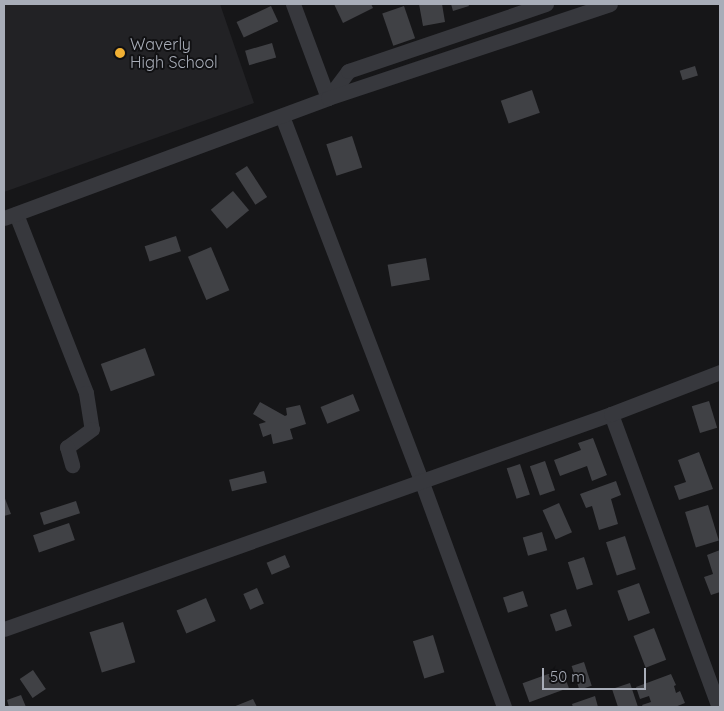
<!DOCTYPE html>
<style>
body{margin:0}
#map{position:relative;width:724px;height:711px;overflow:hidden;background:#161618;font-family:Quicksand,sans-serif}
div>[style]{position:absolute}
.built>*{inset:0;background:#222225}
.building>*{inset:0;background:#404145;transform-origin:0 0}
.minor>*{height:15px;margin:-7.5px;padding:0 7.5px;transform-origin:7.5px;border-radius:7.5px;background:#37383d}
.dots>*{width:14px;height:14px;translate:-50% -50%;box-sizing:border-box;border:2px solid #111113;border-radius:50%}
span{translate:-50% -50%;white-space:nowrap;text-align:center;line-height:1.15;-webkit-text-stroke:4px #111113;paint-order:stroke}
.poi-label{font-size:16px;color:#a8adb8}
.left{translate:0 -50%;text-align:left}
.frame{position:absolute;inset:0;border:5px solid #a8adb8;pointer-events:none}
.scale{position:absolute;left:542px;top:668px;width:104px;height:22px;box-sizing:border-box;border:2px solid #a8adb8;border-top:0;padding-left:6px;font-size:15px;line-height:18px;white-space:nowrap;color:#a8adb8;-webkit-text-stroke:4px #111113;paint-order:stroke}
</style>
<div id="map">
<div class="built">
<i style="clip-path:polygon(4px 4px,220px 4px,254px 103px,4px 192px)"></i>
</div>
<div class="building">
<i style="clip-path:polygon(334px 4px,371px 4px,373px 8px,343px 23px)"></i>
<i style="clip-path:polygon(419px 4px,442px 4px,445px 22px,423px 26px)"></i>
<i style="clip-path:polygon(451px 4px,468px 4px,469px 6px,453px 11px)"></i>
<i style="left:271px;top:6px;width:17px;height:38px;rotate:65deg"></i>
<i style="left:404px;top:6px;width:34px;height:23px;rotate:71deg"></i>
<i style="left:272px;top:43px;width:15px;height:28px;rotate:74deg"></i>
<i style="left:695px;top:66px;width:10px;height:16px;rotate:73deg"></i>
<i style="left:532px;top:90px;width:24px;height:33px;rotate:71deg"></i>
<i style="left:352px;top:136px;width:33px;height:27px;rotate:72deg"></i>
<i style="left:247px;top:166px;width:37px;height:14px;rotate:57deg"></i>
<i style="left:233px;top:191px;width:25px;height:29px;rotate:50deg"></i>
<i style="left:176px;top:236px;width:16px;height:33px;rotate:72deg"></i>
<i style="left:211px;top:247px;width:47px;height:25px;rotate:67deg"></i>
<i style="left:426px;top:258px;width:22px;height:39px;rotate:80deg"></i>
<i style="left:145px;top:348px;width:29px;height:47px;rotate:70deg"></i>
<i style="left:353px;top:394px;width:18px;height:35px;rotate:68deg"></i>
<i style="left:709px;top:401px;width:28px;height:18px;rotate:73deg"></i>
<i style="clip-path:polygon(260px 402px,285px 416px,287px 415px,286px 408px,300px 405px,306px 424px,290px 429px,293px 439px,273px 444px,271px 434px,263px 437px,259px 424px,266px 422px,253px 414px)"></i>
<i style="clip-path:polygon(593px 438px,607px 475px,592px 481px,587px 466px,560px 476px,554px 460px,581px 450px,578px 443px)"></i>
<i style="clip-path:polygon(699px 452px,713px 489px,679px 500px,674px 486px,686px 482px,678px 460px)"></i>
<i style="left:545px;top:461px;width:31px;height:16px;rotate:71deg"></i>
<i style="left:520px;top:464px;width:32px;height:14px;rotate:72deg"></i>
<i style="left:264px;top:471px;width:12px;height:36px;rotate:76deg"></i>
<i style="clip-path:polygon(616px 481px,621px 495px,611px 499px,618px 524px,599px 530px,592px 506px,586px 508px,580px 494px)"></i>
<i style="clip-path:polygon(4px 496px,11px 514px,4px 516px)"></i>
<i style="left:76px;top:501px;width:13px;height:38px;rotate:72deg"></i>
<i style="left:559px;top:503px;width:32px;height:18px;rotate:66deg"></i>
<i style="left:708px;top:505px;width:37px;height:24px;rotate:73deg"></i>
<i style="left:69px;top:523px;width:18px;height:38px;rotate:71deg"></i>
<i style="left:542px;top:532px;width:19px;height:20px;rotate:74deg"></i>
<i style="left:625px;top:536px;width:35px;height:20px;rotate:72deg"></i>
<i style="clip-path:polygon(720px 550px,720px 592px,711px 595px,704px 577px,713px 574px,707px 555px)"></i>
<i style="left:285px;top:555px;width:13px;height:20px;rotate:67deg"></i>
<i style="left:584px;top:557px;width:29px;height:17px;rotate:72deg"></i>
<i style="left:639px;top:583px;width:32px;height:23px;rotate:70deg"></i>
<i style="left:257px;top:588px;width:17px;height:15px;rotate:66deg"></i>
<i style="left:523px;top:591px;width:16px;height:21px;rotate:72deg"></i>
<i style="left:206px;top:598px;width:25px;height:32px;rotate:67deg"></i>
<i style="left:566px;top:609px;width:18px;height:17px;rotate:71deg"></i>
<i style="left:123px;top:622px;width:42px;height:35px;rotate:73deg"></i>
<i style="left:654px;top:628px;width:34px;height:22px;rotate:69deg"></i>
<i style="left:433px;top:635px;width:39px;height:21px;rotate:73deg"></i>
<i style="left:584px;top:662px;width:25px;height:13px;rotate:72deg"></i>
<i style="left:562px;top:669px;width:20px;height:42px;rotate:70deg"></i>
<i style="left:33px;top:670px;width:23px;height:16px;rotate:56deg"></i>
<i style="clip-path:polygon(671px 674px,676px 685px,674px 686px,676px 693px,680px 691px,685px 703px,675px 707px,643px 707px,642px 705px,651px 702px,649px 696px,640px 699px,636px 687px)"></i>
<i style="clip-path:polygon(630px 683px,638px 707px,618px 707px,612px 689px)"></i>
<i style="clip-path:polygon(21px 695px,26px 707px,9px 707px,7px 700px)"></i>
<i style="clip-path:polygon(595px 696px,598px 707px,573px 707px,572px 704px)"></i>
<i style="clip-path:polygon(253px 699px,257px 707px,233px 707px)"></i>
</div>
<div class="minor">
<i style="left:293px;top:4px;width:100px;rotate:69.6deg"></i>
<i style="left:328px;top:98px;width:34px;rotate:-53deg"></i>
<i style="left:348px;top:71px;width:209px;rotate:-18.7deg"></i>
<i style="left:282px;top:116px;width:390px;rotate:69.1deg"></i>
<i style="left:421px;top:480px;width:242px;rotate:69.9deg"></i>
<i style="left:16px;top:214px;width:192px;rotate:68.6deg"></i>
<i style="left:86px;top:393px;width:36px;rotate:81deg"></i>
<i style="left:92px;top:429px;width:31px;rotate:144deg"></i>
<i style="left:67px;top:447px;width:19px;rotate:74deg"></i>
<i style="left:4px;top:218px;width:346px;rotate:-20.3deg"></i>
<i style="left:328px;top:98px;width:297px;rotate:-18.4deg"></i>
<i style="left:611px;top:414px;width:312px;rotate:69.8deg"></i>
<i style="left:4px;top:629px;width:644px;rotate:-19.5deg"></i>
<i style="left:611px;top:414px;width:117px;rotate:-21.1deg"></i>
</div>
<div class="dots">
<i style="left:120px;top:53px;background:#f2b134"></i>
</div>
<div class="poi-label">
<span class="left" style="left:130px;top:53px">Waverly<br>High School</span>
</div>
<div class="frame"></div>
<div class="scale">50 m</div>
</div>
